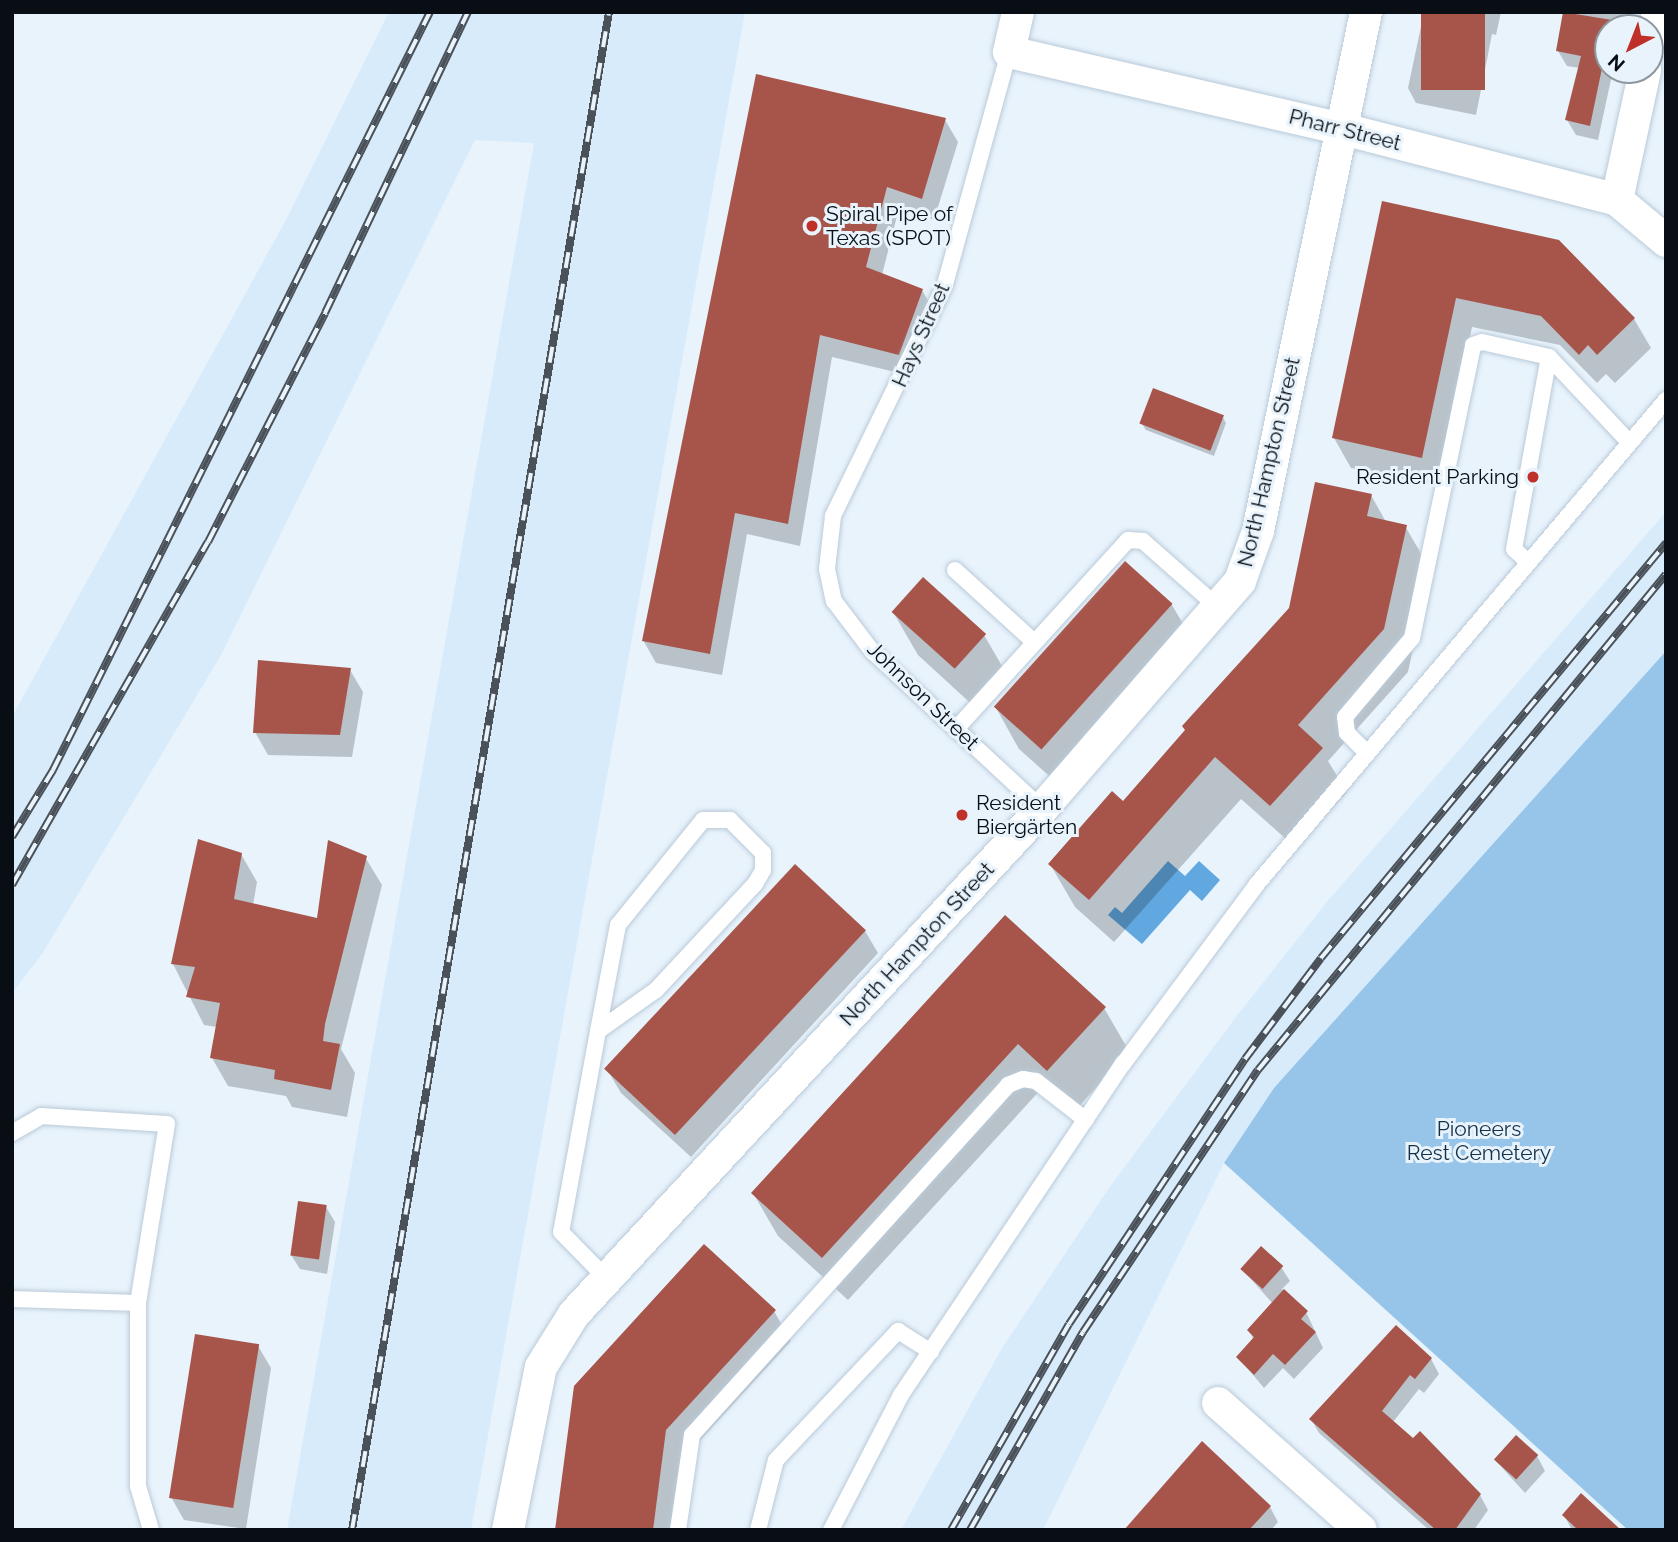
<!DOCTYPE html>
<meta charset="utf-8">
<style>
body{margin:0}
#map{position:relative;width:1678px;height:1542px;overflow:hidden;background:#e8f3fc;font-family:Raleway,sans-serif}
div>[style]{position:absolute}
.built>*{inset:0;background:#d8ebfb}
.green>*{inset:0;background:#97c4e9}
.water>*{inset:0;background:#62a8e0}
.shadow>*{inset:0;background:#0003}
.building>*{inset:0;background:#a7554b;transform-origin:0 0}
.roads{filter:drop-shadow(0 0 2px #b9cad8) drop-shadow(0 0 2px #b9cad8)}
.lane>*{height:16px;margin:-8px;padding:0 8px;transform-origin:8px;border-radius:8px;background:#fff}
.street>*{height:32px;margin:-16px;padding:0 16px;transform-origin:16px;border-radius:16px;background:#fff}
.rail>*{height:8px;margin-top:-4px;transform-origin:0;background:repeating-linear-gradient(90deg,#e8f3fc 0 16px,#4a5158 0 32px);box-sizing:border-box;border-block:2px solid #4a5158}
.dots>*{width:19px;height:19px;translate:-50% -50%;box-sizing:border-box;border:4px solid #e8f3fc;border-radius:50%}
span{translate:-50% -50%;white-space:nowrap;text-align:center;line-height:1.15;-webkit-text-stroke:6px #e8f3fc;paint-order:stroke}
.street-label{font-size:21px;color:#080e13}
.poi-label{font-size:21px;color:#080e13}
.left{translate:0 -50%;text-align:left}
.right{translate:-100% -50%;text-align:right}
.park-label{font-size:21px;color:#14324a}
.frame{position:absolute;inset:0;border:14px solid #080e13;pointer-events:none}
.north{position:absolute;left:1594px;top:14px;width:70px;height:70px;box-sizing:border-box;background:#e8f3fc;border:2px solid #8e979f;border-radius:50%;rotate:222deg;font-size:19px;font-weight:700;line-height:28px;text-align:center;color:#080e13}
.north::after{content:'';display:block;margin:auto;width:24px;height:32px;background:#be3028;clip-path:polygon(50% 0,100% 100%,50% 72%,0 100%)}
</style>
<div id="map">
<div class="built">
<i style="clip-path:polygon(389px 12px,745px 12px,471px 1530px,287px 1530px,534px 143px,475px 140px,221px 655px,42px 954px,12px 993px,12px 717px,286px 220px)"></i>
<i style="clip-path:polygon(1666px 512px,1666px 651px,1279px 1083px,1224px 1163px,1043px 1530px,901px 1530px,1002px 1348px,1109px 1188px,1236px 1017px,1326px 903px)"></i>
</div>
<div class="green">
<i style="clip-path:polygon(1666px 651px,1666px 1530px,1628px 1530px,1224px 1163px,1274px 1088px)"></i>
</div>
<div class="water">
<i style="clip-path:polygon(1168px 861px,1185px 876px,1199px 861px,1220px 880px,1202px 901px,1190px 890px,1142px 944px,1108px 915px,1115px 907px,1122px 913px)"></i>
</div>
<div class="shadow">
<i style="clip-path:polygon(1424px 12px,1501px 12px,1496px 35px,1492px 34px,1476px 115px,1416px 103px,1408px 88px)"></i>
<i style="clip-path:polygon(1565px 12px,1625px 12px,1622px 28px,1608px 28px,1608px 70px,1613px 70px,1598px 140px,1576px 135px,1567px 120px,1580px 68px,1567px 66px,1558px 51px)"></i>
<i style="clip-path:polygon(758px 76px,945px 120px,958px 142px,934px 220px,899px 208px,882px 275px,922px 290px,935px 313px,912px 376px,832px 357px,800px 546px,747px 534px,722px 675px,656px 663px,643px 640px)"></i>
<i style="clip-path:polygon(1383px 204px,1634px 319px,1651px 348px,1615px 383px,1606px 374px,1597px 383px,1560px 345px,1472px 327px,1439px 486px,1351px 468px,1334px 438px)"></i>
<i style="clip-path:polygon(1222px 416px,1226px 423px,1214px 456px,1146px 430px,1142px 424px)"></i>
<i style="clip-path:polygon(1371px 495px,1386px 522px,1405px 526px,1430px 569px,1408px 672px,1328px 761px,1347px 792px,1296px 848px,1241px 799px,1114px 942px,1075px 907px,1050px 864px,1123px 803px,1290px 609px)"></i>
<i style="clip-path:polygon(1126px 563px,1172px 605px,1197px 648px,1066px 791px,1019px 749px,995px 706px)"></i>
<i style="clip-path:polygon(893px 612px,984px 635px,1009px 678px,979px 711px,918px 655px)"></i>
<i style="clip-path:polygon(350px 670px,363px 692px,352px 757px,268px 755px,255px 732px)"></i>
<i style="clip-path:polygon(241px 854px,257px 882px,253px 905px,319px 920px,365px 857px,382px 885px,341px 1049px,355px 1073px,347px 1117px,292px 1107px,286px 1096px,228px 1086px,212px 1058px,217px 1027px,204px 1025px,173px 964px)"></i>
<i style="clip-path:polygon(1005px 918px,1104px 1008px,1129px 1051px,1073px 1113px,1044px 1086px,848px 1300px,778px 1236px,753px 1193px)"></i>
<i style="clip-path:polygon(865px 931px,878px 953px,691px 1157px,621px 1093px,608px 1071px)"></i>
<i style="clip-path:polygon(326px 1207px,335px 1222px,327px 1274px,300px 1269px,291px 1255px)"></i>
<i style="clip-path:polygon(1281px 1267px,1290px 1281px,1282px 1289px,1306px 1312px,1323px 1348px,1294px 1379px,1283px 1368px,1264px 1388px,1238px 1357px,1254px 1340px,1249px 1331px,1273px 1304px,1242px 1269px)"></i>
<i style="clip-path:polygon(774px 1311px,791px 1341px,682px 1460px,673px 1530px,557px 1530px)"></i>
<i style="clip-path:polygon(1397px 1328px,1431px 1359px,1439px 1374px,1424px 1393px,1419px 1389px,1393px 1422px,1480px 1495px,1488px 1510px,1474px 1530px,1429px 1530px,1319px 1433px,1311px 1419px)"></i>
<i style="clip-path:polygon(258px 1346px,271px 1368px,246px 1529px,184px 1520px,171px 1497px)"></i>
<i style="clip-path:polygon(1537px 1456px,1545px 1471px,1525px 1493px,1496px 1461px)"></i>
<i style="clip-path:polygon(1270px 1507px,1278px 1522px,1271px 1530px,1138px 1530px)"></i>
<i style="clip-path:polygon(1564px 1515px,1618px 1530px,1572px 1530px)"></i>
</div>
<div class="building">
<i style="left:1421px;top:12px;width:64px;height:78px"></i>
<i style="clip-path:polygon(1563px 12px,1612px 20px,1590px 126px,1565px 120px,1581px 56px,1556px 51px)"></i>
<i style="clip-path:polygon(756px 74px,946px 118px,922px 199px,887px 187px,866px 267px,923px 289px,899px 355px,820px 335px,788px 524px,735px 513px,710px 654px,642px 641px)"></i>
<i style="clip-path:polygon(1382px 201px,1559px 240px,1635px 318px,1597px 355px,1588px 345px,1579px 355px,1541px 316px,1456px 298px,1422px 458px,1332px 438px)"></i>
<i style="left:1153px;top:388px;width:76px;height:38px;rotate:21deg"></i>
<i style="clip-path:polygon(1315px 482px,1372px 494px,1367px 516px,1407px 525px,1384px 629px,1298px 725px,1323px 748px,1270px 806px,1215px 757px,1089px 900px,1048px 864px,1112px 791px,1123px 801px,1185px 730px,1182px 726px,1289px 608px)"></i>
<i style="left:1125px;top:561px;width:64px;height:196px;rotate:42deg"></i>
<i style="left:923px;top:577px;width:85px;height:47px;rotate:42deg"></i>
<i style="clip-path:polygon(258px 660px,351px 668px,340px 735px,253px 733px)"></i>
<i style="clip-path:polygon(198px 839px,242px 853px,234px 899px,317px 918px,328px 840px,367px 856px,325px 1024px,323px 1041px,340px 1044px,331px 1090px,274px 1079px,275px 1070px,210px 1058px,220px 1003px,186px 997px,195px 967px,171px 964px)"></i>
<i style="left:795px;top:864px;width:97px;height:280px;rotate:43deg"></i>
<i style="clip-path:polygon(1005px 915px,1106px 1007px,1047px 1071px,1018px 1044px,822px 1258px,751px 1193px)"></i>
<i style="left:298px;top:1201px;width:29px;height:55px;rotate:8deg"></i>
<i style="clip-path:polygon(704px 1244px,776px 1310px,666px 1430px,653px 1530px,555px 1530px,574px 1386px)"></i>
<i style="left:1261px;top:1246px;width:30px;height:31px;rotate:42deg"></i>
<i style="clip-path:polygon(1284px 1289px,1308px 1311px,1301px 1319px,1316px 1332px,1285px 1365px,1273px 1354px,1254px 1375px,1236px 1357px,1254px 1337px,1247px 1330px)"></i>
<i style="clip-path:polygon(1396px 1325px,1432px 1358px,1415px 1379px,1410px 1375px,1382px 1411px,1413px 1438px,1420px 1431px,1481px 1494px,1455px 1530px,1436px 1530px,1309px 1419px)"></i>
<i style="left:195px;top:1334px;width:65px;height:166px;rotate:9deg"></i>
<i style="left:1516px;top:1435px;width:30px;height:33px;rotate:42deg"></i>
<i style="clip-path:polygon(1202px 1441px,1271px 1506px,1249px 1530px,1124px 1530px)"></i>
<i style="clip-path:polygon(1581px 1493px,1621px 1530px,1578px 1530px,1562px 1515px)"></i>
</div>
<div class="roads">
<div class="lane">
<i style="left:1009px;top:52px;width:242px;rotate:105.4deg"></i>
<i style="left:945px;top:285px;width:257px;rotate:115.9deg"></i>
<i style="left:833px;top:516px;width:53px;rotate:96.5deg"></i>
<i style="left:827px;top:569px;width:33px;rotate:78deg"></i>
<i style="left:834px;top:601px;width:63px;rotate:52.8deg"></i>
<i style="left:872px;top:651px;width:232px;rotate:42.9deg"></i>
<i style="left:1528px;top:562px;width:19px;rotate:-137deg"></i>
<i style="left:1514px;top:549px;width:195px;rotate:-79.7deg"></i>
<i style="left:955px;top:570px;width:107px;rotate:42.3deg"></i>
<i style="left:956px;top:729px;width:256px;rotate:-47.7deg"></i>
<i style="left:1128px;top:540px;width:15px;rotate:4deg"></i>
<i style="left:1143px;top:541px;width:103px;rotate:41.4deg"></i>
<i style="left:1366px;top:752px;width:27px;rotate:-135deg"></i>
<i style="left:1347px;top:733px;width:16px;rotate:-97deg"></i>
<i style="left:1345px;top:717px;width:104px;rotate:-49.7deg"></i>
<i style="left:1412px;top:638px;width:299px;rotate:-78.2deg"></i>
<i style="left:1473px;top:345px;width:9px;rotate:-18deg"></i>
<i style="left:1482px;top:342px;width:69px;rotate:12.6deg"></i>
<i style="left:1549px;top:357px;width:117px;rotate:46.7deg"></i>
<i style="left:598px;top:1031px;width:71px;rotate:-35.3deg"></i>
<i style="left:656px;top:990px;width:145px;rotate:-47deg"></i>
<i style="left:755px;top:884px;width:16px;rotate:-60deg"></i>
<i style="left:763px;top:870px;width:17px;rotate:-90deg"></i>
<i style="left:763px;top:853px;width:47px;rotate:-135deg"></i>
<i style="left:730px;top:820px;width:27px;rotate:180deg"></i>
<i style="left:703px;top:820px;width:135px;rotate:129deg"></i>
<i style="left:618px;top:925px;width:108px;rotate:100.7deg"></i>
<i style="left:598px;top:1031px;width:204px;rotate:100.4deg"></i>
<i style="left:561px;top:1232px;width:66px;rotate:45.6deg"></i>
<i style="left:12px;top:1133px;width:34px;rotate:-30deg"></i>
<i style="left:41px;top:1116px;width:126px;rotate:3.6deg"></i>
<i style="left:167px;top:1124px;width:181px;rotate:99.2deg"></i>
<i style="left:138px;top:1303px;width:126px;rotate:-178.2deg"></i>
<i style="left:138px;top:1303px;width:183px;rotate:90deg"></i>
<i style="left:138px;top:1486px;width:46px;rotate:73.5deg"></i>
<i style="left:678px;top:1530px;width:96px;rotate:-81.6deg"></i>
<i style="left:692px;top:1435px;width:472px;rotate:-47.9deg"></i>
<i style="left:1008px;top:1085px;width:16px;rotate:-22deg"></i>
<i style="left:1023px;top:1079px;width:13px;rotate:9deg"></i>
<i style="left:1036px;top:1081px;width:63px;rotate:38deg"></i>
<i style="left:758px;top:1530px;width:72px;rotate:-75.6deg"></i>
<i style="left:776px;top:1460px;width:178px;rotate:-46.6deg"></i>
<i style="left:898px;top:1331px;width:39px;rotate:32deg"></i>
<i style="left:831px;top:1530px;width:152px;rotate:-62.6deg"></i>
<i style="left:901px;top:1395px;width:399px;rotate:-56.2deg"></i>
<i style="left:1123px;top:1064px;width:224px;rotate:-53.3deg"></i>
<i style="left:1257px;top:884px;width:634px;rotate:-49.8deg"></i>
</div>
<div class="street">
<i style="left:1018px;top:12px;width:41px;rotate:102.7deg"></i>
<i style="left:1009px;top:52px;width:343px;rotate:13deg"></i>
<i style="left:1343px;top:129px;width:283px;rotate:14.5deg"></i>
<i style="left:1617px;top:200px;width:64px;rotate:39.9deg"></i>
<i style="left:1650px;top:47px;width:36px;rotate:-77deg"></i>
<i style="left:1617px;top:200px;width:133px;rotate:-77.8deg"></i>
<i style="left:1218px;top:1403px;width:191px;rotate:41.6deg"></i>
<i style="left:508px;top:1530px;width:166px;rotate:-78.6deg"></i>
<i style="left:541px;top:1367px;width:62px;rotate:-58.1deg"></i>
<i style="left:574px;top:1314px;width:689px;rotate:-47.18deg"></i>
<i style="left:1042px;top:809px;width:302px;rotate:-49deg"></i>
<i style="left:1240px;top:581px;width:53px;rotate:-70.2deg"></i>
<i style="left:1258px;top:531px;width:530px;rotate:-78.24deg"></i>
</div>
</div>
<div class="rail">
<i style="left:12px;top:837px;width:79px;rotate:-58.5deg"></i>
<i style="left:53px;top:770px;width:847px;rotate:-63.56deg"></i>
<i style="left:12px;top:885px;width:395px;rotate:-60.3deg"></i>
<i style="left:208px;top:542px;width:257px;rotate:-62.9deg"></i>
<i style="left:325px;top:313px;width:333px;rotate:-64.6deg"></i>
<i style="left:352px;top:1530px;width:1540px;rotate:-80.39deg"></i>
<i style="left:951px;top:1530px;width:237px;rotate:-60.2deg"></i>
<i style="left:1069px;top:1324px;width:318px;rotate:-56.4deg"></i>
<i style="left:1245px;top:1059px;width:126px;rotate:-53deg"></i>
<i style="left:1321px;top:958px;width:540px;rotate:-50.26deg"></i>
<i style="left:970px;top:1530px;width:228px;rotate:-60.3deg"></i>
<i style="left:1083px;top:1332px;width:315px;rotate:-56.3deg"></i>
<i style="left:1258px;top:1070px;width:642px;rotate:-50.56deg"></i>
</div>
<div class="dots">
<i style="left:812px;top:226px;background:#be3028"></i>
<i style="left:1533px;top:477px;background:#be3028"></i>
<i style="left:962px;top:815px;background:#be3028"></i>
</div>
<div class="street-label">
<span style="left:1345px;top:130px;rotate:14deg">Pharr Street</span>
<span style="left:921px;top:335px;rotate:-66deg">Hays Street</span>
<span style="left:1269px;top:462px;rotate:-77deg">North Hampton Street</span>
<span style="left:923px;top:696px;rotate:44deg">Johnson Street</span>
<span style="left:917px;top:944px;rotate:-47deg">North Hampton Street</span>
</div>
<div class="poi-label">
<span class="left" style="left:826px;top:226px">Spiral Pipe of<br>Texas (SPOT)</span>
<span class="right" style="left:1519px;top:477px">Resident Parking</span>
<span class="left" style="left:976px;top:815px">Resident<br>Biergärten</span>
</div>
<div class="park-label">
<span style="left:1479px;top:1141px">Pioneers<br>Rest Cemetery</span>
</div>
<div class="frame"></div>
<div class="north">N</div>
</div>
